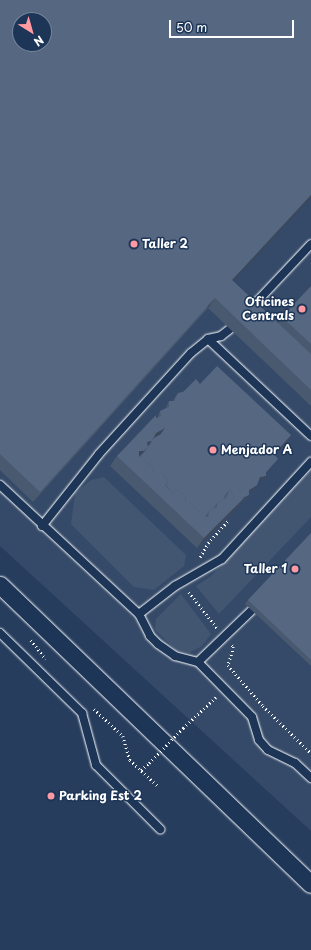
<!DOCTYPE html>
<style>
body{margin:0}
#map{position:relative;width:311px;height:950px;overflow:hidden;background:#263d5e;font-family:"Playpen Sans",sans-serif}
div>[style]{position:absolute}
.built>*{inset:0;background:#344a68}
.green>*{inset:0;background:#425672}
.path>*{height:2.5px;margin-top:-1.25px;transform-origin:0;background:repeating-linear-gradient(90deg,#fff 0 1px,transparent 0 4px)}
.roads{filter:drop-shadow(0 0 1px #fff) drop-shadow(0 0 1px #fff)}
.lane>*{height:8px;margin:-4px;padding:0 4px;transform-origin:4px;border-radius:4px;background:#1d3557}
.street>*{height:17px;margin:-8.5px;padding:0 8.5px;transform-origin:8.5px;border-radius:8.5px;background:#1d3557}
.path-bridge>*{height:2.5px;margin-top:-1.25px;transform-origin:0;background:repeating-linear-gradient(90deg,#fff 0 1px,transparent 0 4px)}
.wall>*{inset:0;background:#49596f}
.shaded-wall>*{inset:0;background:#3c485a;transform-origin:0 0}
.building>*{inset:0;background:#556781}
.dots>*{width:11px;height:11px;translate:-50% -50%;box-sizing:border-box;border:2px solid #1d3557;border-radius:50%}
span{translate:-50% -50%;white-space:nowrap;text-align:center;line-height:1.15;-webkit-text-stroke:3px #1d3557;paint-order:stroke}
.poi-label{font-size:12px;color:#fff;font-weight:700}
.left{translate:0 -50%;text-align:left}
.right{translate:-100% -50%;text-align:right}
.north{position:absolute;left:12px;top:12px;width:40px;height:40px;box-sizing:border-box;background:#1d3557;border:1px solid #77869a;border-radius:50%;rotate:143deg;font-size:11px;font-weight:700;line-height:16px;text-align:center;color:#fff}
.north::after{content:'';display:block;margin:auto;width:14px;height:18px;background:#ff9aa2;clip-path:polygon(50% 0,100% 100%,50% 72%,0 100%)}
.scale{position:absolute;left:169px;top:20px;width:125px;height:18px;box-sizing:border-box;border:2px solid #fff;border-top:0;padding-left:5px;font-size:12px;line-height:14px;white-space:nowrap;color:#fff;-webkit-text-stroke:3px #1d3557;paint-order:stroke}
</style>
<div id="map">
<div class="built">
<i style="clip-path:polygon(evenodd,0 0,311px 0,311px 831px,0 546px,0 0,20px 20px,44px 20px,44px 44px,20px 44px,20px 20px)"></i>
</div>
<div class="green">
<i style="clip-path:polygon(311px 470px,311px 517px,219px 614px,196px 586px,211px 576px)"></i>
<i style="clip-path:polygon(104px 477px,186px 555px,184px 566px,154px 590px,134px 587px,71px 524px,75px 493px,91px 480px)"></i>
<i style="clip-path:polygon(181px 594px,211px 634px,202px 646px,189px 653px,177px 651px,155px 630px,156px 619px)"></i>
</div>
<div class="path">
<i style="left:200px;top:557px;width:16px;rotate:-60deg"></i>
<i style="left:208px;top:543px;width:30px;rotate:-48deg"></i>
<i style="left:189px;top:592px;width:46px;rotate:52.1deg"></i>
<i style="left:31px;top:640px;width:24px;rotate:52deg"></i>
<i style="left:232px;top:645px;width:3px;rotate:45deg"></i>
<i style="left:234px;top:647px;width:19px;rotate:108deg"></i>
<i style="left:228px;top:665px;width:54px;rotate:49.5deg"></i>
<i style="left:263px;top:706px;width:67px;rotate:44.4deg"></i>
<i style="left:94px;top:709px;width:40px;rotate:43deg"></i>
<i style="left:123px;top:736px;width:25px;rotate:74deg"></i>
<i style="left:130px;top:760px;width:38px;rotate:43deg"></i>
<i style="left:183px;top:728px;width:45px;rotate:-43.2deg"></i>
<i style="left:141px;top:770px;width:11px;rotate:-41deg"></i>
</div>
<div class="roads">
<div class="lane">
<i style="left:250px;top:309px;width:89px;rotate:-46.8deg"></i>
<i style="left:208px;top:339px;width:141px;rotate:43.3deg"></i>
<i style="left:0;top:485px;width:190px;rotate:42.9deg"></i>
<i style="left:139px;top:614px;width:25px;rotate:63deg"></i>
<i style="left:150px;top:636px;width:11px;rotate:45deg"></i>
<i style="left:158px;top:644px;width:21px;rotate:35deg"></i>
<i style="left:175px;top:656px;width:24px;rotate:15deg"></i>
<i style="left:198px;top:662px;width:77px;rotate:45.5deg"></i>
<i style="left:252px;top:717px;width:24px;rotate:73deg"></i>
<i style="left:259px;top:740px;width:13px;rotate:48deg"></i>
<i style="left:268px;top:750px;width:30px;rotate:26deg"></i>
<i style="left:295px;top:763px;width:22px;rotate:43deg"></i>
<i style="left:42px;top:526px;width:92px;rotate:-51.6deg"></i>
<i style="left:99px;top:454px;width:137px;rotate:-47.7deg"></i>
<i style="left:191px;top:353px;width:22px;rotate:-39deg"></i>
<i style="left:208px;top:339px;width:13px;rotate:-13deg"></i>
<i style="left:221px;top:336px;width:11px;rotate:-38deg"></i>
<i style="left:139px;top:614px;width:46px;rotate:-37.9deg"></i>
<i style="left:175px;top:586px;width:54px;rotate:-29.9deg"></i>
<i style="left:222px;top:559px;width:132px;rotate:-47.5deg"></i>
<i style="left:0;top:633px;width:115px;rotate:44.3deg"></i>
<i style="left:82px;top:713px;width:54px;rotate:74.9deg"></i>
<i style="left:96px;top:765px;width:91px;rotate:45deg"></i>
<i style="left:198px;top:662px;width:75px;rotate:-43.9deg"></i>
</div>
<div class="street">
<i style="left:0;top:585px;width:431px;rotate:43.9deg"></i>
</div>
</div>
<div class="path-bridge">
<i style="left:149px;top:763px;width:49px;rotate:-45.8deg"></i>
</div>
<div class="wall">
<i style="clip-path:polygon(0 0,233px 281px,278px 323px,282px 317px,311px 286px,311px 406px,208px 308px,33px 502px,0 470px)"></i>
<i style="clip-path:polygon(200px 384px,291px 435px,289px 439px,274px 454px,275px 462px,266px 473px,263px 480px,259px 480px,255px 489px,249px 492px,246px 498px,242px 501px,237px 508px,197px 548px,110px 466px,117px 456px,158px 417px,158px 415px,160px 411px,166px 408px,167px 405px,169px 401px,173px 401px,175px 397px,178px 393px,183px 392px)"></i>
<i style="clip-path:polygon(311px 533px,311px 666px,245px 604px,248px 600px)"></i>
</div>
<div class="shaded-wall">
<i style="clip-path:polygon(311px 195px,311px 198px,225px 290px,232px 280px)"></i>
<i style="left:215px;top:298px;width:12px;height:261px;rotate:125deg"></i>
<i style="clip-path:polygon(165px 428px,158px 438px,137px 461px,139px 451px,156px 433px)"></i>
<i style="clip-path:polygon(291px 435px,289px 439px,271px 458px,274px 454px)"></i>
<i style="clip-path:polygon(266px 476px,263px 480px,258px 481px,260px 477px)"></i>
<i style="clip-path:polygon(257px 485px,255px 489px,246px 494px,249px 490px)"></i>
<i style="clip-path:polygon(249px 495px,246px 498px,242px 501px,237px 508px,197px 548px,204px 538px,239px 500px)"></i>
</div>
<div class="building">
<i style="clip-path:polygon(evenodd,0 0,311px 0,311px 195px,232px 280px,311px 354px,311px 390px,215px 298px,40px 492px,0 454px,0 0,20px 20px,44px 20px,44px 44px,20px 44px,20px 20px)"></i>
<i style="clip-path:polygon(311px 286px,311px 344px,282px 317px)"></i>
<i style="clip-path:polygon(217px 366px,291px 435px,274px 454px,278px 459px,266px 472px,266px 476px,260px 477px,257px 485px,249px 490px,249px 495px,242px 498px,234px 498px,230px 489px,225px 495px,224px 499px,217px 503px,213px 509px,209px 511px,205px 517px,199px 517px,199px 512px,190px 503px,186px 503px,185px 495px,176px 489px,173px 493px,166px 485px,168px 482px,163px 473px,154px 473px,153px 468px,144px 460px,139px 460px,139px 457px,145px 451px,154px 438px,161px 434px,165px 428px,156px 424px,156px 418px,161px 416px,160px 411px,169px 407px,169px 401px,174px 401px,178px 393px,183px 392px,196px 379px,200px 384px)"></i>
<i style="clip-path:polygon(156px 415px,156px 424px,165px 428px,156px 433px,152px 441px,147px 442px,148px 447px,144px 451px,139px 451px,139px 460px,144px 460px,153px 468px,154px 473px,163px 473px,168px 482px,165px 485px,173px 493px,176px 489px,185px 495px,186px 503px,190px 503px,199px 512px,199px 517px,208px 517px,209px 511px,217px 507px,217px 503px,226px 498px,230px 489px,234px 498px,244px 498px,204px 538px,117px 456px)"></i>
<i style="clip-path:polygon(311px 533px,311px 660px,248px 600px)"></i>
</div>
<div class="dots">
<i style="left:134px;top:244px;background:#ff9aa2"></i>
<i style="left:302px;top:309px;background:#ff9aa2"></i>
<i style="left:213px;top:450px;background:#ff9aa2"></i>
<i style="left:295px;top:569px;background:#ff9aa2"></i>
<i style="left:51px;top:796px;background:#ff9aa2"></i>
</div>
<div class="poi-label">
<span class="left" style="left:142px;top:244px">Taller 2</span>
<span class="right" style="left:294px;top:309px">Oficines<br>Centrals</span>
<span class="left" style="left:221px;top:450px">Menjador A</span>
<span class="right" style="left:287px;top:569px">Taller 1</span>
<span class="left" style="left:59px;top:796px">Parking Est 2</span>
</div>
<div class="north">N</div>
<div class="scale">50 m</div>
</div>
